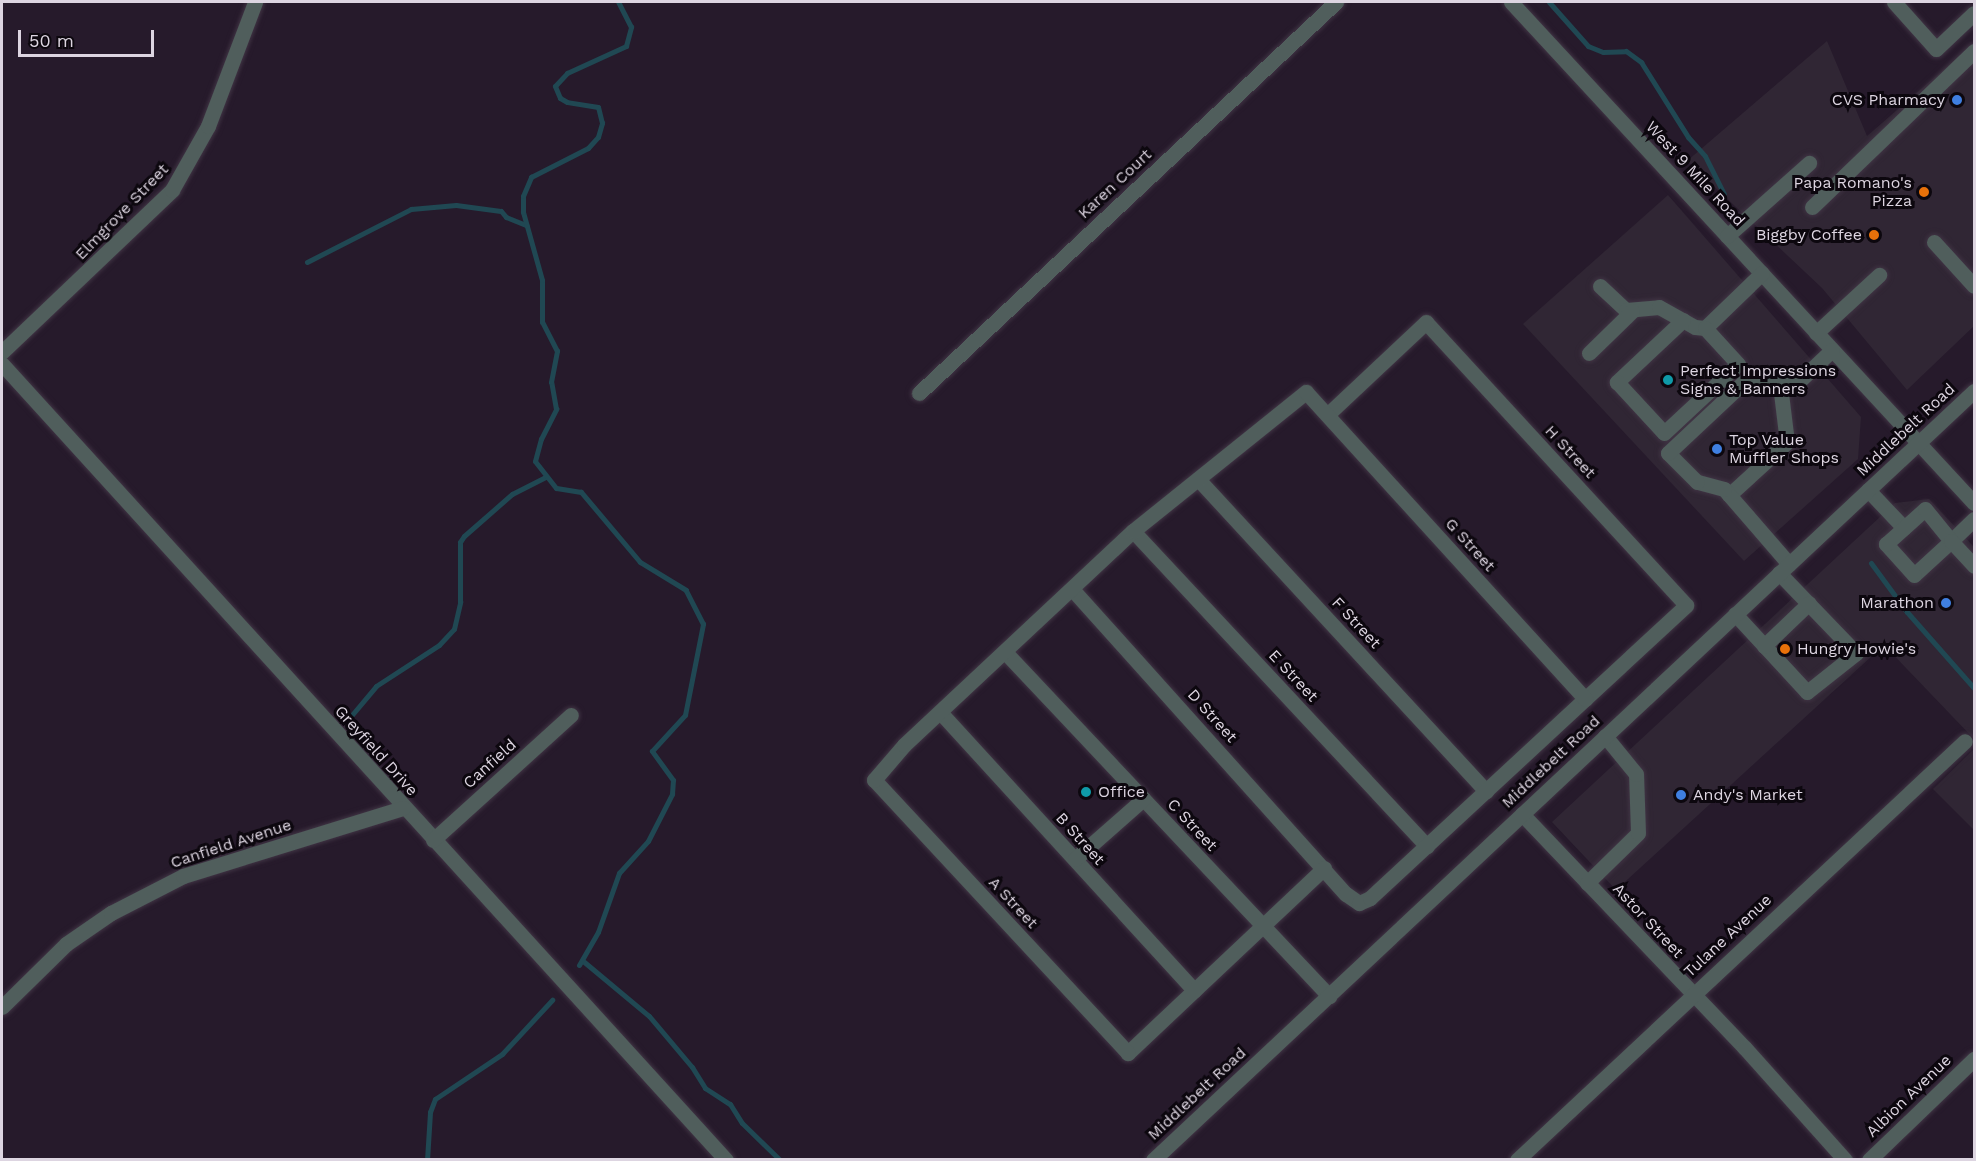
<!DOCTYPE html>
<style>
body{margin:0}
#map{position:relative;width:1976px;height:1161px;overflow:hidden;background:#261a2b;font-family:"Work Sans",sans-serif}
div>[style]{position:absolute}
.commercial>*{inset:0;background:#302634}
.stream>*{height:5px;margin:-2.5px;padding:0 2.5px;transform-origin:2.5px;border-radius:2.5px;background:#204853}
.roads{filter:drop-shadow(0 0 2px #403444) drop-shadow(0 0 2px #403444)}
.minor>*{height:15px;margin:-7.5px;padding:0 7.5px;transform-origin:7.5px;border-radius:7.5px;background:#505e5c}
.dots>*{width:16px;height:16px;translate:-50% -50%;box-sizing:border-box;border:3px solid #0c070e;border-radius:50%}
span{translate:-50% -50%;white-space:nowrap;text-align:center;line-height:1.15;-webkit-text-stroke:6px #0c070e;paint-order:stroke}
.poi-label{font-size:16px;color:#ddd5e1}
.right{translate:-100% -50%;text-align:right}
.left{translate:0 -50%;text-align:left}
.street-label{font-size:16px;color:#ddd5e1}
.frame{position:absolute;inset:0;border:3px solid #ddd5e1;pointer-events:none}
.scale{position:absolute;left:18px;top:30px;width:136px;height:27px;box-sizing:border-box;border:3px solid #ddd5e1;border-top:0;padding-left:8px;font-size:18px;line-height:21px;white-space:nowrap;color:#ddd5e1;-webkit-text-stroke:4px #0c070e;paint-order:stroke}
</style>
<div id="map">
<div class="commercial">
<i style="clip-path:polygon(1827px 41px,1867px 136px,1974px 43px,1974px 326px,1907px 390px,1822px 288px,1687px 161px)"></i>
<i style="clip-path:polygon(1668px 195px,1861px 417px,1858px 459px,1744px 561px,1523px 324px)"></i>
<i style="clip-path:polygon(1929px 499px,1974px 547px,1974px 739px,1884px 645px,1616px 890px,1552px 822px,1895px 503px)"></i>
<i style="clip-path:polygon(1974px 749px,1974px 830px,1933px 789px)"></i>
</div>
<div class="stream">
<i style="left:1549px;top:2px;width:59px;rotate:48.4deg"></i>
<i style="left:1588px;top:46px;width:16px;rotate:22deg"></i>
<i style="left:1603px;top:52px;width:23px;rotate:-2deg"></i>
<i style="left:1626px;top:51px;width:19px;rotate:36deg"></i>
<i style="left:1641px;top:62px;width:89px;rotate:57.9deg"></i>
<i style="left:1688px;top:137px;width:25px;rotate:48deg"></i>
<i style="left:1705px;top:156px;width:42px;rotate:63.4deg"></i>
<i style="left:307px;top:262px;width:117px;rotate:-27deg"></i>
<i style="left:411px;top:209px;width:45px;rotate:-5.1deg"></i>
<i style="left:456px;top:205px;width:45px;rotate:7.6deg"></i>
<i style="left:501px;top:211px;width:8px;rotate:50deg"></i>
<i style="left:506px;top:217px;width:22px;rotate:22deg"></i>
<i style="left:1871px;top:563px;width:61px;rotate:53.7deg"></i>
<i style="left:1907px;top:612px;width:101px;rotate:48.6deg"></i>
<i style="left:351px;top:716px;width:39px;rotate:-50deg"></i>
<i style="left:376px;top:686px;width:75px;rotate:-33.1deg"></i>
<i style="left:439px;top:645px;width:22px;rotate:-47deg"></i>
<i style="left:454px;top:629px;width:28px;rotate:-77deg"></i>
<i style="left:460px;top:602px;width:60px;rotate:-90deg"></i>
<i style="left:460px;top:542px;width:7px;rotate:-56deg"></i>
<i style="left:464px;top:536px;width:64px;rotate:-41.2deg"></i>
<i style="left:512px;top:494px;width:37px;rotate:-27deg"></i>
<i style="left:583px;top:961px;width:86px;rotate:39.8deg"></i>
<i style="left:649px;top:1016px;width:67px;rotate:49.9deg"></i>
<i style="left:692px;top:1067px;width:25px;rotate:58deg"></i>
<i style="left:705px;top:1088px;width:30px;rotate:33deg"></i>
<i style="left:730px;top:1104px;width:22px;rotate:58deg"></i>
<i style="left:742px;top:1123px;width:53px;rotate:44.2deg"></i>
<i style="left:579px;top:965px;width:38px;rotate:-60deg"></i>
<i style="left:598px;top:932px;width:63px;rotate:-70.4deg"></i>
<i style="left:619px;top:873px;width:43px;rotate:-47.8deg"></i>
<i style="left:648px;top:841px;width:53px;rotate:-62.9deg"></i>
<i style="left:672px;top:794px;width:14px;rotate:-86deg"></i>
<i style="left:673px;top:780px;width:36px;rotate:-126deg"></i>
<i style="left:652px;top:751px;width:49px;rotate:-47.5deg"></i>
<i style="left:685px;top:715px;width:93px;rotate:-78.8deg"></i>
<i style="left:703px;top:624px;width:38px;rotate:-117deg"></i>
<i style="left:686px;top:590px;width:54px;rotate:-148.7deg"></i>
<i style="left:640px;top:562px;width:92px;rotate:-130.1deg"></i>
<i style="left:581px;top:492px;width:25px;rotate:-171deg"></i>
<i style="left:556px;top:488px;width:34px;rotate:-128deg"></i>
<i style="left:535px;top:461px;width:23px;rotate:-75deg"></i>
<i style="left:541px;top:439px;width:34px;rotate:-63deg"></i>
<i style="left:556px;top:409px;width:27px;rotate:-100deg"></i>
<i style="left:551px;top:382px;width:32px;rotate:-79deg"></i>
<i style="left:557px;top:351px;width:33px;rotate:-117deg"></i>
<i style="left:542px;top:322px;width:42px;rotate:-90deg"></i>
<i style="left:542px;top:280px;width:71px;rotate:-105.6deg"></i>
<i style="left:523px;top:212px;width:16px;rotate:-90deg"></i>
<i style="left:523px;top:196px;width:21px;rotate:-67deg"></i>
<i style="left:531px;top:177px;width:64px;rotate:-27deg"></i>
<i style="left:588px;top:148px;width:15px;rotate:-48deg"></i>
<i style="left:598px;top:137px;width:15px;rotate:-74deg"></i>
<i style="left:602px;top:123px;width:16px;rotate:-104deg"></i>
<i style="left:598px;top:107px;width:31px;rotate:-171deg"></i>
<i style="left:567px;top:102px;width:8px;rotate:-150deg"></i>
<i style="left:560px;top:98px;width:13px;rotate:-113deg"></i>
<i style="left:555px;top:86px;width:18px;rotate:-47deg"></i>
<i style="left:567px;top:73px;width:65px;rotate:-24.6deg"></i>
<i style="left:626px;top:46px;width:20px;rotate:-75deg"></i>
<i style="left:631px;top:27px;width:28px;rotate:-117deg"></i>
<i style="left:427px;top:1160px;width:48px;rotate:-86.4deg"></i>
<i style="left:430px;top:1112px;width:14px;rotate:-69deg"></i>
<i style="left:435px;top:1099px;width:81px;rotate:-33.9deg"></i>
<i style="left:502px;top:1054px;width:74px;rotate:-47.2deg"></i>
</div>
<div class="roads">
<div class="minor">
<i style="left:1511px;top:2px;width:682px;rotate:47.26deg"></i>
<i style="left:1894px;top:2px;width:63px;rotate:48.2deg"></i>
<i style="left:1936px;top:49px;width:52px;rotate:-43.5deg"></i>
<i style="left:1812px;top:207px;width:225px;rotate:-43.9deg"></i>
<i style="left:1727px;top:236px;width:110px;rotate:-41.7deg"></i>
<i style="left:1934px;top:242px;width:59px;rotate:47.7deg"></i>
<i style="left:1600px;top:286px;width:35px;rotate:43deg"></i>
<i style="left:1626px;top:310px;width:33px;rotate:-5deg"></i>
<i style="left:1659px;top:307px;width:41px;rotate:29.1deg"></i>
<i style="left:1695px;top:327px;width:10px;rotate:6deg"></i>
<i style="left:1705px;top:328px;width:79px;rotate:-44deg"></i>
<i style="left:1683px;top:320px;width:91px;rotate:136.8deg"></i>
<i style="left:1617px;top:382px;width:69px;rotate:47.3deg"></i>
<i style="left:1664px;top:433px;width:101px;rotate:-43deg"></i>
<i style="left:1738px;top:364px;width:49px;rotate:-132.5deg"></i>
<i style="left:1816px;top:333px;width:86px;rotate:-42.6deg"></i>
<i style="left:2px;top:352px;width:235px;rotate:-43.6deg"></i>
<i style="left:172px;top:190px;width:73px;rotate:-60.6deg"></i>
<i style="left:208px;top:126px;width:133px;rotate:-69.2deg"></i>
<i style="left:1589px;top:353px;width:60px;rotate:-44.3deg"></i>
<i style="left:2px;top:364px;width:1076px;rotate:47.71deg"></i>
<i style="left:919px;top:393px;width:572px;rotate:-43.16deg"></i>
<i style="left:1198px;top:479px;width:425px;rotate:47.3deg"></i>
<i style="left:1868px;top:490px;width:52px;rotate:46.5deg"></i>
<i style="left:1729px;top:495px;width:79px;rotate:-42.4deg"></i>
<i style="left:1787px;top:442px;width:57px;rotate:-97deg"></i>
<i style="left:1974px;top:519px;width:32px;rotate:136deg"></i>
<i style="left:1951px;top:541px;width:50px;rotate:137.4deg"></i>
<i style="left:1914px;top:575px;width:42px;rotate:-132.1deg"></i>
<i style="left:1886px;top:544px;width:52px;rotate:-41.9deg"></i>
<i style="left:1925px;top:509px;width:41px;rotate:50.9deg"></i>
<i style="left:1951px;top:541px;width:34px;rotate:47deg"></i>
<i style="left:1133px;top:531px;width:431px;rotate:47deg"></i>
<i style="left:1789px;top:564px;width:99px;rotate:-130.9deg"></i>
<i style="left:1724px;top:489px;width:28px;rotate:-165deg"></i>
<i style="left:1697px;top:482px;width:41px;rotate:-135deg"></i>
<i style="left:1668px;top:453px;width:110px;rotate:-43.2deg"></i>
<i style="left:1748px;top:378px;width:33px;rotate:12deg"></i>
<i style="left:1780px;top:385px;width:17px;rotate:-7deg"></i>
<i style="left:1797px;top:383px;width:48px;rotate:-43.3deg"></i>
<i style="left:1072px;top:589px;width:410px;rotate:48.1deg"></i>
<i style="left:1346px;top:894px;width:16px;rotate:35deg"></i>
<i style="left:1359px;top:903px;width:12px;rotate:-24deg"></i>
<i style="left:1370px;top:898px;width:431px;rotate:-42.8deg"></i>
<i style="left:1686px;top:605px;width:384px;rotate:-132.6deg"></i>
<i style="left:1426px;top:322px;width:134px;rotate:136.8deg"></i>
<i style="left:1735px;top:614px;width:106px;rotate:47.3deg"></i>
<i style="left:1807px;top:692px;width:63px;rotate:-38.5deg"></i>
<i style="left:1856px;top:653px;width:111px;rotate:-133.9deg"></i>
<i style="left:1764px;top:646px;width:62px;rotate:-43.7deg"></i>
<i style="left:1005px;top:652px;width:473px;rotate:46.7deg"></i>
<i style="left:940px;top:712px;width:377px;rotate:47.6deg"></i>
<i style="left:1522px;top:814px;width:323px;rotate:46.4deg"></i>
<i style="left:1745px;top:1048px;width:150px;rotate:48.2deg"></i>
<i style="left:433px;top:840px;width:186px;rotate:-42.2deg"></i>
<i style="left:1075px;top:859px;width:91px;rotate:-41.4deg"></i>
<i style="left:1324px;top:868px;width:270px;rotate:136.7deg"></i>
<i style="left:1128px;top:1053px;width:373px;rotate:-132.9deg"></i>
<i style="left:874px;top:780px;width:46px;rotate:-49.4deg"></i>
<i style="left:904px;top:745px;width:313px;rotate:-43.1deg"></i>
<i style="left:1133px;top:531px;width:222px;rotate:-38.8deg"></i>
<i style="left:1306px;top:392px;width:415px;rotate:47.7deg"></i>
<i style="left:1587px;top:883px;width:71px;rotate:-44.4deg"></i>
<i style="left:1638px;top:833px;width:59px;rotate:-91.9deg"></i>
<i style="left:1636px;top:774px;width:49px;rotate:-129.2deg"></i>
<i style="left:2px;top:1007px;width:90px;rotate:-44.5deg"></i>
<i style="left:66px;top:944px;width:55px;rotate:-34.6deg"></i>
<i style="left:111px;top:913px;width:81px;rotate:-27.2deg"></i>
<i style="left:183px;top:876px;width:230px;rotate:-17.2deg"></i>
<i style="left:1153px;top:1160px;width:1125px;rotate:-43.13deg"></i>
<i style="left:1517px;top:1160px;width:613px;rotate:-43.08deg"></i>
<i style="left:1869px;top:1160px;width:146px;rotate:-43.9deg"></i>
</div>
</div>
<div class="dots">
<i style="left:1957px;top:100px;background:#3f7fe0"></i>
<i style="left:1924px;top:192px;background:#e8710a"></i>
<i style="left:1874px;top:235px;background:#e8710a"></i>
<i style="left:1668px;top:380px;background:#0f9aa8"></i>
<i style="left:1717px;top:449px;background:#3f7fe0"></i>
<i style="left:1946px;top:603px;background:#3f7fe0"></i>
<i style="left:1785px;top:649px;background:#e8710a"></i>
<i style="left:1086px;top:792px;background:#0f9aa8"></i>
<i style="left:1681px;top:795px;background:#3f7fe0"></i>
</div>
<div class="poi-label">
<span class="right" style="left:1945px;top:100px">CVS Pharmacy</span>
<span class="right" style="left:1912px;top:192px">Papa Romano's<br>Pizza</span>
<span class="right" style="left:1862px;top:235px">Biggby Coffee</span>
<span class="left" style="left:1680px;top:380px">Perfect Impressions<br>Signs &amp; Banners</span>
<span class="left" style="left:1729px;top:449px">Top Value<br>Muffler Shops</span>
<span class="right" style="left:1934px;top:603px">Marathon</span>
<span class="left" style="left:1797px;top:649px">Hungry Howie's</span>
<span class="left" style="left:1098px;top:792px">Office</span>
<span class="left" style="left:1693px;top:795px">Andy's Market</span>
</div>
<div class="street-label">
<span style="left:1695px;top:174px;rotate:47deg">West 9 Mile Road</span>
<span style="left:1115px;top:184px;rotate:-43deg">Karen Court</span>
<span style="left:122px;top:212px;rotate:-46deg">Elmgrove Street</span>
<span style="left:1906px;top:430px;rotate:-43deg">Middlebelt Road</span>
<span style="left:1570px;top:452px;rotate:47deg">H Street</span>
<span style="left:1470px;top:545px;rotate:48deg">G Street</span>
<span style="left:1356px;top:623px;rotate:47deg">F Street</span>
<span style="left:1293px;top:676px;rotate:47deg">E Street</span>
<span style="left:1212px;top:716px;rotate:48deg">D Street</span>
<span style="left:376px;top:751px;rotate:48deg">Greyfield Drive</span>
<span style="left:1551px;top:762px;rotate:-43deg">Middlebelt Road</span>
<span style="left:490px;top:764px;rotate:-42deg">Canfield</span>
<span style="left:1192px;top:825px;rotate:47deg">C Street</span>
<span style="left:1080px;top:839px;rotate:48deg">B Street</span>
<span style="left:231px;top:844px;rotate:-18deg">Canfield Avenue</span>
<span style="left:1013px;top:903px;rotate:47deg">A Street</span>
<span style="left:1648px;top:921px;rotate:47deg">Astor Street</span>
<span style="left:1728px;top:936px;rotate:-43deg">Tulane Avenue</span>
<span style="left:1197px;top:1094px;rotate:-43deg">Middlebelt Road</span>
<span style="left:1909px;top:1096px;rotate:-44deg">Albion Avenue</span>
</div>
<div class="frame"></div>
<div class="scale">50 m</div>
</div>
